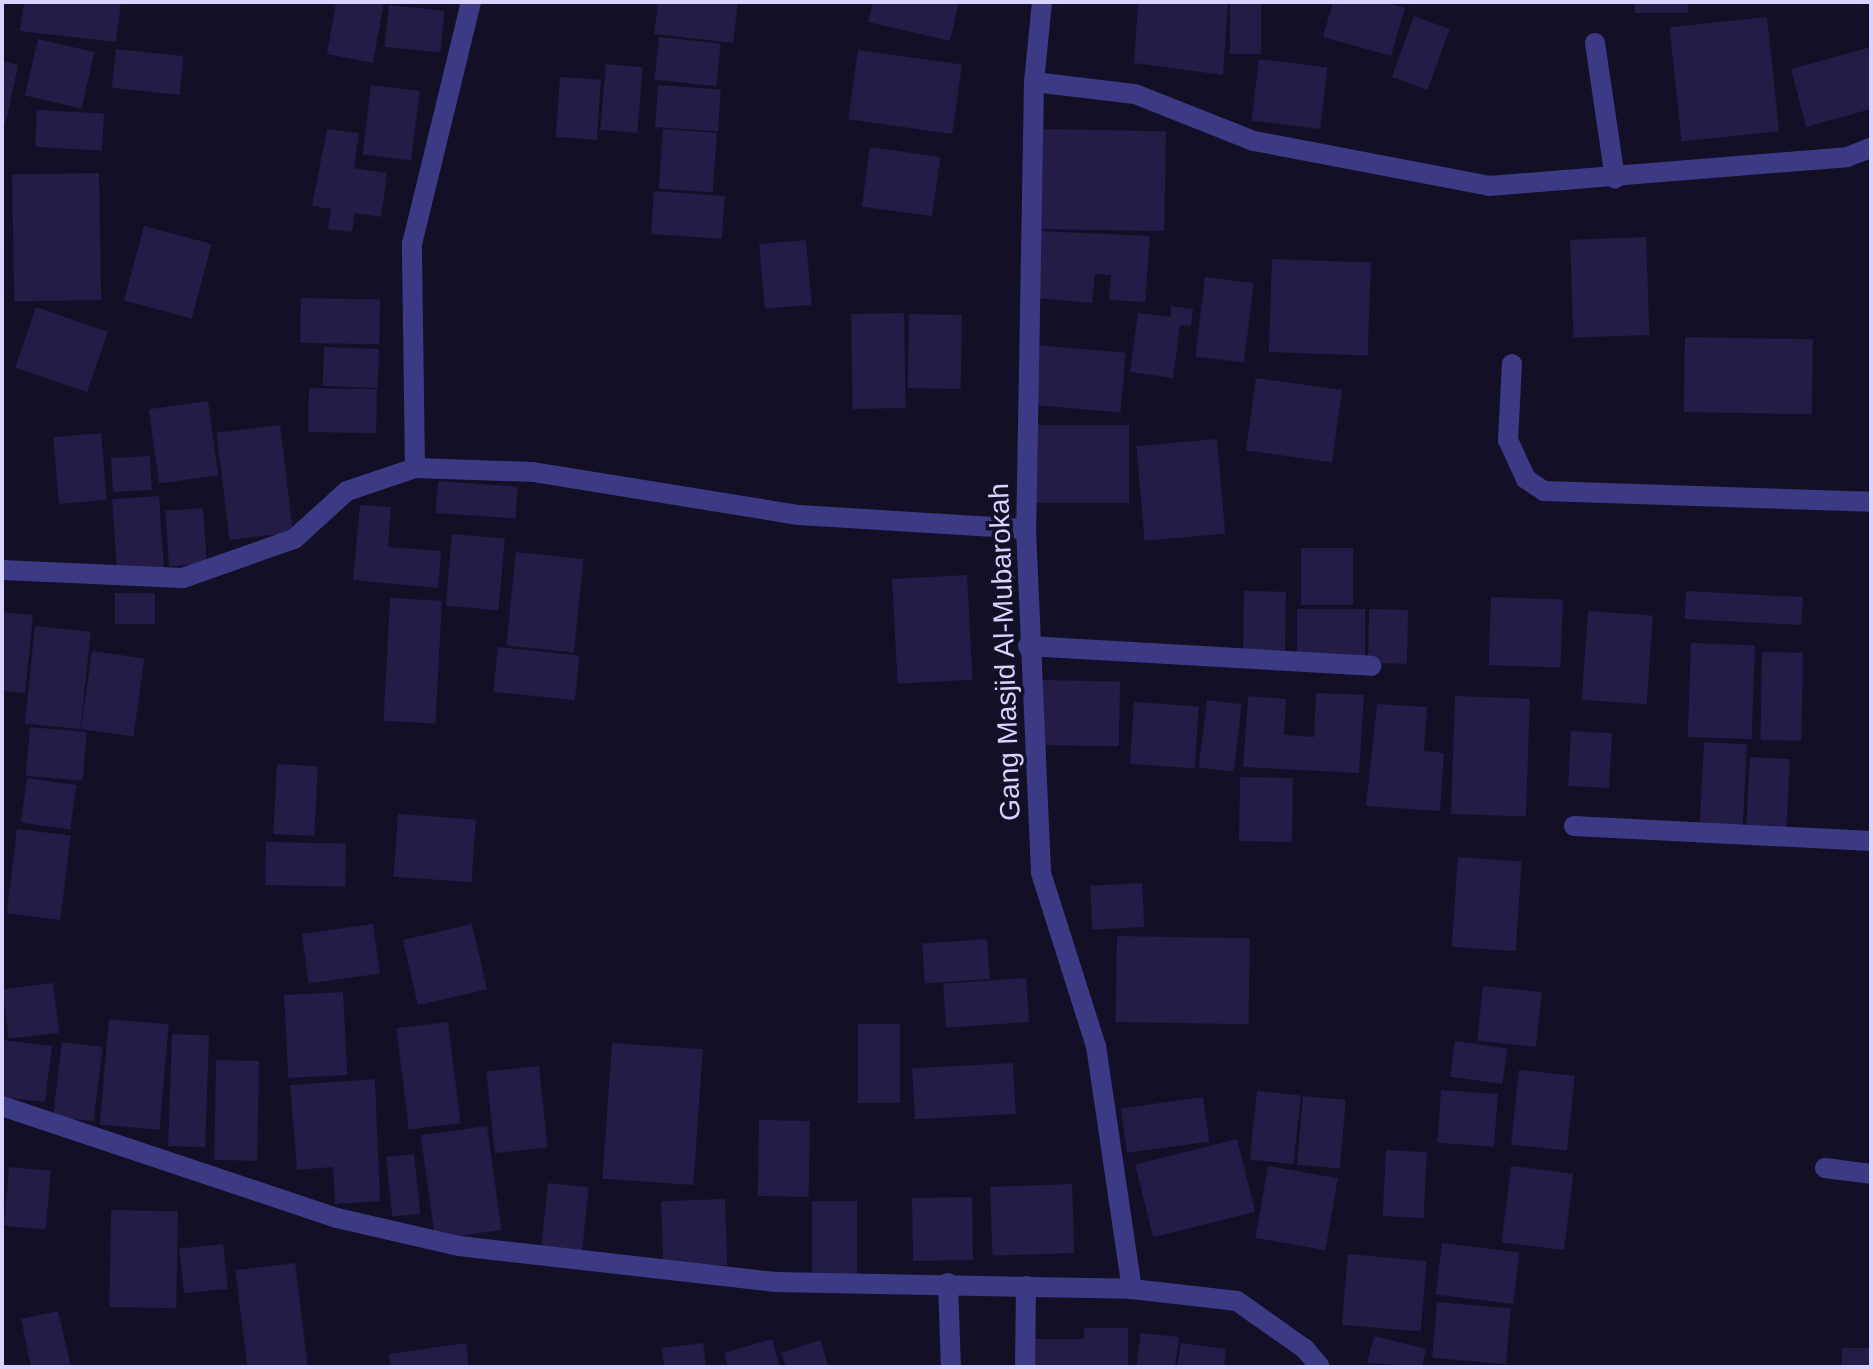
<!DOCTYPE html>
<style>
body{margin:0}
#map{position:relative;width:1873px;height:1369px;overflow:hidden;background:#130f26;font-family:Arial,sans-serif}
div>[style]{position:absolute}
.building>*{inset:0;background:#241b47;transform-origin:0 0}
.minor>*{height:20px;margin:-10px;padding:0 10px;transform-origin:10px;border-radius:10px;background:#3d3a85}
span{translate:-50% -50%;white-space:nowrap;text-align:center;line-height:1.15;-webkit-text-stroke:7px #130f26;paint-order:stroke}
.street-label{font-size:28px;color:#d9d4ff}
.frame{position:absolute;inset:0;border:4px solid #d9d4ff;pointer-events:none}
</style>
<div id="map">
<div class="building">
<i style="clip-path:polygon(24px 2px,121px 2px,116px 42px,20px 31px)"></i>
<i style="clip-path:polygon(336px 2px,384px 2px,373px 63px,327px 54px)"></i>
<i style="clip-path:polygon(658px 2px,738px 2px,733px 43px,654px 34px)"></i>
<i style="clip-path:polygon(873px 2px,959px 2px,950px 41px,868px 22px)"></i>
<i style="clip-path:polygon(1138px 2px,1228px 2px,1223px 75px,1134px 63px)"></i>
<i style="left:1230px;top:2px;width:31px;height:52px"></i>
<i style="clip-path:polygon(1333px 2px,1383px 2px,1405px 8px,1391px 56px,1323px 37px)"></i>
<i style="left:1635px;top:2px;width:53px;height:11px"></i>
<i style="left:389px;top:5px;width:56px;height:42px;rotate:6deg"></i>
<i style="left:1414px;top:16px;width:38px;height:65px;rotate:20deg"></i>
<i style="left:1767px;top:17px;width:115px;height:98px;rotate:84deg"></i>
<i style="left:659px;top:37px;width:62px;height:43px;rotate:6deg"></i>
<i style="left:38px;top:39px;width:58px;height:58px;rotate:13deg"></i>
<i style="clip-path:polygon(1871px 47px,1871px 109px,1806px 127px,1791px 69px)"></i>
<i style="left:116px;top:49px;width:68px;height:39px;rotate:6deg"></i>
<i style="left:858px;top:50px;width:105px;height:70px;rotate:8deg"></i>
<i style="left:1259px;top:59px;width:69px;height:62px;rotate:7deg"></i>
<i style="clip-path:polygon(2px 61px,18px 65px,6px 122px,2px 121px)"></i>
<i style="left:606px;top:64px;width:37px;height:66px;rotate:5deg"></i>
<i style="left:560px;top:77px;width:41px;height:60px;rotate:4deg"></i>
<i style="left:371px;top:85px;width:49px;height:70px;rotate:7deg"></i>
<i style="left:658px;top:85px;width:63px;height:42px;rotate:4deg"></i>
<i style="left:37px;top:110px;width:67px;height:37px;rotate:3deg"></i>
<i style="clip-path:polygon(327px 129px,359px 133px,354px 168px,387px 173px,381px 217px,355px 213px,352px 232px,328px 229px,331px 209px,312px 206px)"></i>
<i style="left:663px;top:129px;width:54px;height:60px;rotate:4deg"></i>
<i style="left:1043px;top:129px;width:123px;height:100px;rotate:1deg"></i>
<i style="left:870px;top:147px;width:71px;height:60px;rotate:8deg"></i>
<i style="left:99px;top:173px;width:127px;height:87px;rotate:89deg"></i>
<i style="left:654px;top:191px;width:71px;height:43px;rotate:4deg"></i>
<i style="left:144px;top:226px;width:70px;height:77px;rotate:15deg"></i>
<i style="clip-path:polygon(1039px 231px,1150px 236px,1145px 302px,1109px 300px,1111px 275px,1095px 274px,1092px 303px,1035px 298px)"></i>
<i style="left:1646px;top:237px;width:98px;height:76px;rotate:88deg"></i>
<i style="left:806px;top:240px;width:65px;height:47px;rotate:85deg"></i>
<i style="left:1272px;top:259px;width:99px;height:93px;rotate:2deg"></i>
<i style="left:1205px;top:277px;width:49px;height:80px;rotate:7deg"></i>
<i style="left:301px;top:298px;width:79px;height:45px;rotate:1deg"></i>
<i style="clip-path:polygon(1171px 306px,1193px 309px,1191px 326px,1180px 325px,1173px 378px,1130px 372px,1138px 313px,1171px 317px)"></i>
<i style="left:36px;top:307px;width:76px;height:64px;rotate:19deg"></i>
<i style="left:904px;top:313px;width:95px;height:53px;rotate:89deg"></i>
<i style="left:909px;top:314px;width:53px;height:74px;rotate:1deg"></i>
<i style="left:1685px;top:337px;width:128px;height:75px;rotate:1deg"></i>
<i style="left:1037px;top:345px;width:89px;height:60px;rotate:5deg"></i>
<i style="left:324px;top:347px;width:55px;height:39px;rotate:2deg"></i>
<i style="left:1256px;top:378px;width:87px;height:73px;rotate:8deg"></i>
<i style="left:309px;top:388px;width:68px;height:44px;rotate:1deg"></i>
<i style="left:208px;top:401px;width:75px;height:60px;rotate:82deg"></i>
<i style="left:280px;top:425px;width:108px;height:64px;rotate:83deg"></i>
<i style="left:1129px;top:425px;width:78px;height:94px;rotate:90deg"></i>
<i style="left:101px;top:433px;width:67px;height:48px;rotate:85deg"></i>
<i style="left:1217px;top:439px;width:95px;height:81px;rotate:85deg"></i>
<i style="left:150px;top:456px;width:34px;height:39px;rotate:87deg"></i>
<i style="left:438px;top:481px;width:80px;height:32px;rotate:4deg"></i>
<i style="left:159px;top:496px;width:75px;height:47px;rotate:86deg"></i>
<i style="clip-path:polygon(360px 505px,391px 507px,388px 547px,441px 551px,438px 588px,353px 580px)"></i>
<i style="left:203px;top:508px;width:56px;height:38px;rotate:86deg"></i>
<i style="left:452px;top:534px;width:53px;height:72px;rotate:5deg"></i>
<i style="left:1301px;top:548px;width:52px;height:57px"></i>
<i style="left:516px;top:552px;width:68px;height:94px;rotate:6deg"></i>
<i style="left:967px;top:575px;width:105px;height:75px;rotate:87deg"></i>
<i style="left:1244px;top:591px;width:42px;height:59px;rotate:1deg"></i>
<i style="left:1686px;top:591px;width:117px;height:28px;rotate:3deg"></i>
<i style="left:155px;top:593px;width:31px;height:40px;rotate:90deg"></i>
<i style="left:1491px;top:597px;width:72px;height:68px;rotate:2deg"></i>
<i style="left:390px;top:598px;width:52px;height:123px;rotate:3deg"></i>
<i style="left:1297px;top:609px;width:68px;height:48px"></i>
<i style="left:1369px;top:609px;width:39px;height:54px;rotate:1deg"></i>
<i style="left:1588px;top:611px;width:65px;height:89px;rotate:4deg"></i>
<i style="clip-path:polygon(2px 612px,33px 615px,25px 693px,2px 691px)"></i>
<i style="left:35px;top:626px;width:56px;height:98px;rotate:6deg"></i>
<i style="left:1691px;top:643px;width:64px;height:94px;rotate:2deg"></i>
<i style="left:498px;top:647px;width:82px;height:45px;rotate:6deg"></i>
<i style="left:92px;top:651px;width:53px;height:79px;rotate:8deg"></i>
<i style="left:1762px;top:652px;width:41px;height:88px;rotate:1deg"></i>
<i style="left:1041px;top:680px;width:79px;height:65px;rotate:1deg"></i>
<i style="clip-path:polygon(1316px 693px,1364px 695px,1359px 773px,1243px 767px,1248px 696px,1286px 699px,1284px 735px,1314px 737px)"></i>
<i style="left:1455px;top:696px;width:75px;height:118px;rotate:2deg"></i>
<i style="left:1207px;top:700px;width:35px;height:68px;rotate:7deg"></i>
<i style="left:1134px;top:702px;width:65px;height:62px;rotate:4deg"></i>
<i style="clip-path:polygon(1377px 704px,1427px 707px,1424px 751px,1444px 753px,1440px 811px,1366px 806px)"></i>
<i style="left:30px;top:727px;width:57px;height:49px;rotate:5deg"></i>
<i style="left:1571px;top:731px;width:41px;height:55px;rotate:3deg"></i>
<i style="left:1704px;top:742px;width:43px;height:81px;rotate:3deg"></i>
<i style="left:1750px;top:757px;width:40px;height:73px;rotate:3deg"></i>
<i style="left:277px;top:764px;width:41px;height:70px;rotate:3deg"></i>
<i style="left:1240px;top:777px;width:53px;height:64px;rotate:1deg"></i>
<i style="left:27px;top:778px;width:50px;height:45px;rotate:8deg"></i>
<i style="left:398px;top:814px;width:78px;height:63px;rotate:4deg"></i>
<i style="left:17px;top:829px;width:54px;height:85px;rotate:7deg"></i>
<i style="left:266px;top:842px;width:80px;height:43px;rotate:1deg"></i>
<i style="left:1458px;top:857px;width:64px;height:90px;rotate:4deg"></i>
<i style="left:1142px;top:883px;width:44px;height:52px;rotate:87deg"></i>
<i style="left:373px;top:924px;width:50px;height:72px;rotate:82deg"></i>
<i style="left:472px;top:924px;width:67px;height:71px;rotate:77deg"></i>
<i style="left:1117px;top:936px;width:133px;height:86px;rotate:1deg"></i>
<i style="left:987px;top:939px;width:40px;height:65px;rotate:86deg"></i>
<i style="left:1026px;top:978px;width:44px;height:83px;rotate:86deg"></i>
<i style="left:53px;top:983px;width:50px;height:51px;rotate:83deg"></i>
<i style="left:1483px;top:986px;width:59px;height:55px;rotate:6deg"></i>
<i style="left:343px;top:992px;width:83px;height:59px;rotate:87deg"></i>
<i style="left:109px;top:1019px;width:60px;height:106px;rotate:5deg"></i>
<i style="left:448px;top:1022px;width:102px;height:52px;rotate:83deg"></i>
<i style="left:858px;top:1024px;width:42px;height:79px"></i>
<i style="left:172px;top:1034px;width:37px;height:112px;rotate:2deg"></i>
<i style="clip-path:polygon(2px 1040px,52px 1046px,45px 1102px,2px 1097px)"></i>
<i style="left:1455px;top:1041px;width:53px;height:36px;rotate:8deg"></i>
<i style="left:62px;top:1042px;width:41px;height:75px;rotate:7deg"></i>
<i style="left:612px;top:1043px;width:91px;height:136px;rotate:4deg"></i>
<i style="left:216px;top:1060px;width:43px;height:100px;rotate:1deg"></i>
<i style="left:1013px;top:1063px;width:51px;height:101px;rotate:87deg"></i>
<i style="left:539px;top:1066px;width:82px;height:53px;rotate:84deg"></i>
<i style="left:1519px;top:1070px;width:56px;height:75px;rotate:6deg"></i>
<i style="clip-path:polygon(375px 1079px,380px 1201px,335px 1204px,333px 1167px,297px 1170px,290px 1085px)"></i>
<i style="left:1441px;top:1090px;width:57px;height:53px;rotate:4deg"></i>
<i style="left:1257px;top:1091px;width:44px;height:69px;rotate:6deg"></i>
<i style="left:1303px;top:1096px;width:43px;height:69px;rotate:5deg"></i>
<i style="left:1203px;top:1097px;width:45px;height:83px;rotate:82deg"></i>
<i style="left:759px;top:1120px;width:51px;height:76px;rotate:1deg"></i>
<i style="left:487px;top:1126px;width:105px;height:67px;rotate:82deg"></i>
<i style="left:1237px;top:1139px;width:75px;height:105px;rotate:76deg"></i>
<i style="left:1386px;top:1150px;width:41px;height:66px;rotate:3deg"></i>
<i style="left:414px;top:1154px;width:60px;height:28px;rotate:84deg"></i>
<i style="left:1268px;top:1166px;width:71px;height:73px;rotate:10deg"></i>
<i style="left:1511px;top:1166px;width:63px;height:77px;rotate:7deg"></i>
<i style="left:9px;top:1167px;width:42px;height:59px;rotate:5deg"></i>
<i style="left:548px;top:1183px;width:41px;height:64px;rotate:6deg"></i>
<i style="left:1072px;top:1184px;width:69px;height:82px;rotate:88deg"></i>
<i style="left:972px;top:1197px;width:63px;height:60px;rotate:89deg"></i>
<i style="left:725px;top:1199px;width:66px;height:64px;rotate:88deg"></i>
<i style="left:812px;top:1201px;width:45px;height:74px"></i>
<i style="left:111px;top:1210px;width:67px;height:97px;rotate:1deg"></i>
<i style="left:1442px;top:1243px;width:78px;height:52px;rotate:7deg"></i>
<i style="left:223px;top:1244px;width:45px;height:44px;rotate:84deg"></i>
<i style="left:1348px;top:1254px;width:79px;height:71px;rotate:5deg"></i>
<i style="left:295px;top:1263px;width:105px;height:60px;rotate:83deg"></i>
<i style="left:1437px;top:1302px;width:74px;height:56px;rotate:5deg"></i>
<i style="clip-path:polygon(58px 1311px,71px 1367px,31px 1367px,21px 1319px)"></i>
<i style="clip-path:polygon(1084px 1328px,1128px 1328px,1128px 1367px,1026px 1367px,1027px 1339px,1084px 1339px)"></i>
<i style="clip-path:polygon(1141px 1333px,1179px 1337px,1175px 1367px,1136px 1367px)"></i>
<i style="clip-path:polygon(1374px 1336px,1426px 1349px,1422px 1367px,1367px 1363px)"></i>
<i style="clip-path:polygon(772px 1339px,780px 1367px,728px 1367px,724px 1353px)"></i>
<i style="clip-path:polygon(820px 1340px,829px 1367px,786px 1367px,781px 1353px)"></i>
<i style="clip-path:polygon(466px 1343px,469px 1367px,390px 1367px,389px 1354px)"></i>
<i style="clip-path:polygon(703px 1343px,706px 1367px,664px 1367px,662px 1348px)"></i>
<i style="clip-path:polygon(1181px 1343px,1226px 1349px,1224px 1367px,1177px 1367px)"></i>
<i style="left:1871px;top:1348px;width:19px;height:29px;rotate:90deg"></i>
</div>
<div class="minor">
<i style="left:1042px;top:2px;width:80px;rotate:95.7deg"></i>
<i style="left:1034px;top:82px;width:447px;rotate:91deg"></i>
<i style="left:1026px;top:529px;width:344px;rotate:87.5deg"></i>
<i style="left:1041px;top:873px;width:182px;rotate:72.4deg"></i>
<i style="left:1096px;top:1046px;width:246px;rotate:81.6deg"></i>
<i style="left:1595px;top:43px;width:137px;rotate:81.6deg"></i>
<i style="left:1034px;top:82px;width:102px;rotate:6.8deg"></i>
<i style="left:1135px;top:94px;width:128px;rotate:21.6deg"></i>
<i style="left:1254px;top:141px;width:239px;rotate:10.8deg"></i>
<i style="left:1489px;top:186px;width:359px;rotate:-4.6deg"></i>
<i style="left:1847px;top:157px;width:26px;rotate:-21deg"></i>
<i style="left:1512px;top:364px;width:76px;rotate:93deg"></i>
<i style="left:1508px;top:440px;width:43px;rotate:65.2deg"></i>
<i style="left:1526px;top:479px;width:22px;rotate:34deg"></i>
<i style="left:1544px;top:491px;width:327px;rotate:1.9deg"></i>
<i style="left:415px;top:468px;width:224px;rotate:-90.8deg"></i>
<i style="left:412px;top:244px;width:249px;rotate:-76.3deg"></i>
<i style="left:2px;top:570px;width:181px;rotate:2.5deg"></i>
<i style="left:183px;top:578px;width:118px;rotate:-19.4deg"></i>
<i style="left:294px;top:539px;width:72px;rotate:-42.2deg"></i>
<i style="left:347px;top:491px;width:72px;rotate:-18.7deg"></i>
<i style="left:415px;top:468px;width:118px;rotate:1.9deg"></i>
<i style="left:533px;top:472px;width:269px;rotate:9.2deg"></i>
<i style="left:799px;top:515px;width:227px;rotate:3.5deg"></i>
<i style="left:1028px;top:646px;width:344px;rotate:3.3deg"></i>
<i style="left:1574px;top:826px;width:297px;rotate:2.9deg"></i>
<i style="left:2px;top:1106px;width:353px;rotate:18.5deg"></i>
<i style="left:337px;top:1218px;width:125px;rotate:12.9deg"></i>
<i style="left:459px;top:1246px;width:318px;rotate:6.5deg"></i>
<i style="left:775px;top:1282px;width:357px;rotate:1.1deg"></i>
<i style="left:1132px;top:1289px;width:106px;rotate:6.5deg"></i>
<i style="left:1237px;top:1301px;width:83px;rotate:35.2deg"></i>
<i style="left:1305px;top:1349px;width:23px;rotate:50deg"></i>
<i style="left:1825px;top:1168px;width:46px;rotate:7.4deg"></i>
<i style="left:948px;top:1283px;width:84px;rotate:88deg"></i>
<i style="left:1025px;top:1367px;width:81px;rotate:-89.3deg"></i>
</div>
<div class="street-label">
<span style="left:1005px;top:652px;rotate:-92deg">Gang Masjid Al-Mubarokah</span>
</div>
<div class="frame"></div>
</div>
